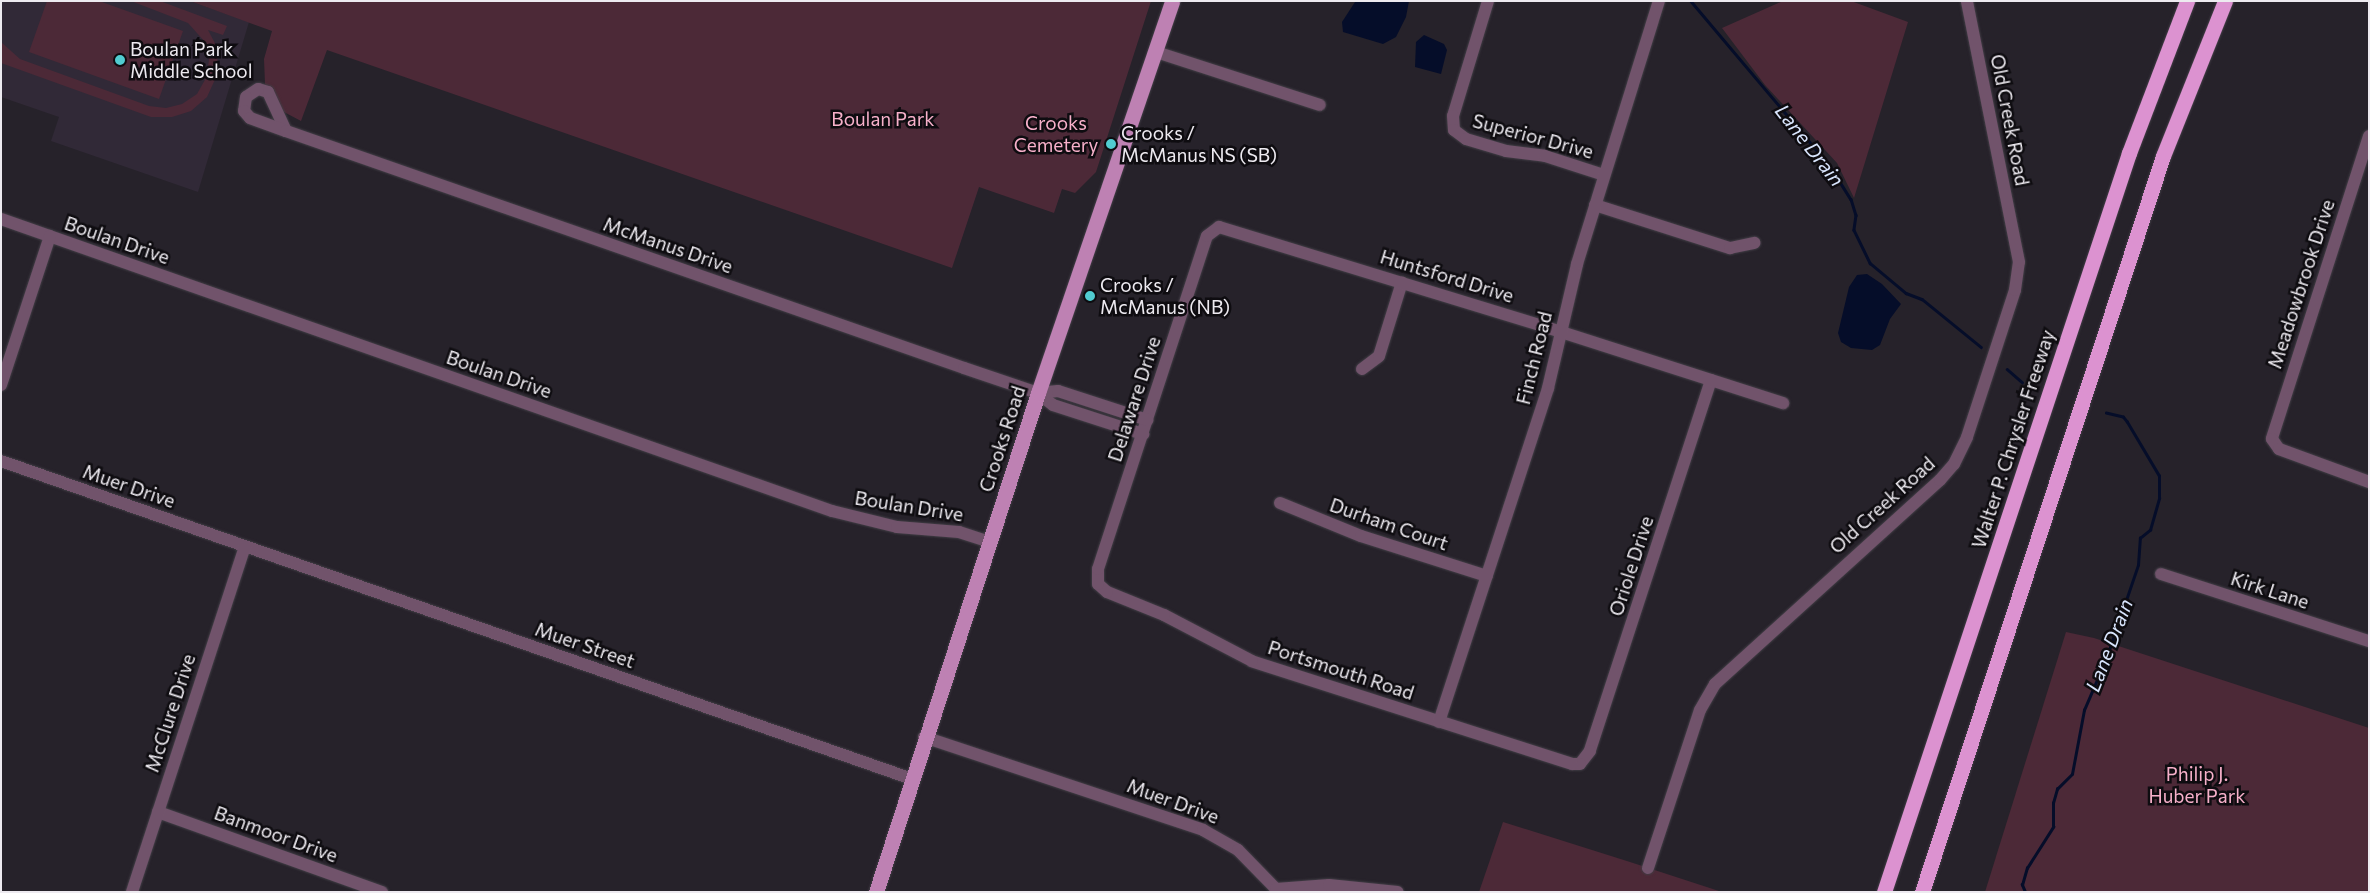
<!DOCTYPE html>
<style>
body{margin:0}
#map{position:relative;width:2370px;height:893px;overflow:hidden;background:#26222a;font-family:Commissioner,sans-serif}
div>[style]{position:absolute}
.built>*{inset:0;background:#312937}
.green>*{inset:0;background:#4c2937}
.water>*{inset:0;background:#050d29}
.stream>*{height:2.5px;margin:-1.25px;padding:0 1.25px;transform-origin:1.25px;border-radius:1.25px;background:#050d29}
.roads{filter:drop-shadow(0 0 1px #423e46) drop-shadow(0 0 1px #423e46)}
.minor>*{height:12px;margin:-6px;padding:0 6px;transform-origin:6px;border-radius:6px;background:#71536b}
.major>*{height:15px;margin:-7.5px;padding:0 7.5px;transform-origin:7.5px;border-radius:7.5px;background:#be81b3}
.highway>*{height:15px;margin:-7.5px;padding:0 7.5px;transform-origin:7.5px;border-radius:7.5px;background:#dc92d0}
.dots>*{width:14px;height:14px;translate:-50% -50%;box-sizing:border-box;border:2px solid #0e0c10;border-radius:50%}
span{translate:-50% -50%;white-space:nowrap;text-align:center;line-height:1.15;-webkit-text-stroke:5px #0e0c10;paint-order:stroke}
.poi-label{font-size:19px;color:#edeaf0}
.left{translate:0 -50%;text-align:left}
.park-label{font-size:19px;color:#f7b0ca}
.street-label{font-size:19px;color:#edeaf0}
.water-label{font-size:20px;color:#d9e5fd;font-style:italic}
.frame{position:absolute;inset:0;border:2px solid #edeaf0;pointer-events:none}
</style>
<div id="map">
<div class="built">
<i style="clip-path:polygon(1px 1px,190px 1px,249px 22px,198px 192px,51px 141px,59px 117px,1px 97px)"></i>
</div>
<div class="green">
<i style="clip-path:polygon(47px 1px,99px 1px,183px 31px,159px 99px,29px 52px)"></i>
<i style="clip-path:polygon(131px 1px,160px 1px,227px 26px,223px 35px,208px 30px,217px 47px,218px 73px,207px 97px,191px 111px,172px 117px,151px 117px,1px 63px,1px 42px,20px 59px,149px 106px,166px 108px,182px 104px,197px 94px,206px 78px,209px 60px,205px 42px,188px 23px)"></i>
<i style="clip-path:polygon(190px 1px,1151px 1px,1096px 172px,1075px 193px,1062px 189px,1054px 213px,979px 187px,952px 268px,327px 50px,301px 121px,284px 112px,265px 84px,264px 59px,272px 31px)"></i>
<i style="clip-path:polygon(1783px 1px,1851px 1px,1908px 22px,1854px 198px,1837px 163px,1765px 85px,1722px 28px)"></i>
<i style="clip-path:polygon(2066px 632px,2094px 638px,2369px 728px,2369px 892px,1985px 892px)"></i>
<i style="clip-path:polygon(1503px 822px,1630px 862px,1722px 892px,1479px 892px)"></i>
</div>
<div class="water">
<i style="clip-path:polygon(1409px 1px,1406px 17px,1396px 37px,1383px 44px,1343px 32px,1342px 22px,1355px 2px)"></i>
<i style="clip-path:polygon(1424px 35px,1444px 44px,1447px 50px,1441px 74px,1415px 67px,1416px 42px)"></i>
<i style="clip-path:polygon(1867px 274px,1882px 284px,1901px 304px,1890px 319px,1880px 345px,1872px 350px,1851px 348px,1841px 342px,1838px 333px,1849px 287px,1857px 275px)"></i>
</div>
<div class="stream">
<i style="left:1691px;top:1px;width:216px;rotate:49.9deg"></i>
<i style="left:1830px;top:166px;width:39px;rotate:58deg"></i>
<i style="left:1851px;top:199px;width:17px;rotate:73deg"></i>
<i style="left:1856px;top:215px;width:15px;rotate:98deg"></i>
<i style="left:1854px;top:230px;width:37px;rotate:64deg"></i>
<i style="left:1870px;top:263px;width:47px;rotate:39.8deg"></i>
<i style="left:1906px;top:293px;width:17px;rotate:21deg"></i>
<i style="left:1922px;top:299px;width:76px;rotate:39.1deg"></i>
<i style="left:2007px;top:369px;width:20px;rotate:41deg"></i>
<i style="left:2025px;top:892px;width:8px;rotate:-113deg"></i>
<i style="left:2022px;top:885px;width:18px;rotate:-74deg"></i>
<i style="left:2027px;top:868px;width:49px;rotate:-57.6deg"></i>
<i style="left:2053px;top:827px;width:24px;rotate:-90deg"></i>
<i style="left:2053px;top:803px;width:15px;rotate:-74deg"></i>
<i style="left:2057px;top:789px;width:21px;rotate:-45deg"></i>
<i style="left:2072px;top:774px;width:65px;rotate:-79.4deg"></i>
<i style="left:2084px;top:710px;width:56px;rotate:-66.7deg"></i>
<i style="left:2106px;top:659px;width:99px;rotate:-71.2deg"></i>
<i style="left:2138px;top:565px;width:27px;rotate:-86deg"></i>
<i style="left:2140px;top:538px;width:13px;rotate:-39deg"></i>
<i style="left:2150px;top:530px;width:33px;rotate:-74deg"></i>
<i style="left:2159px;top:498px;width:22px;rotate:-90deg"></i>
<i style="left:2159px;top:476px;width:63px;rotate:-120.7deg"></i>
<i style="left:2127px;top:422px;width:6px;rotate:-129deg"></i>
<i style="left:2123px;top:417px;width:17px;rotate:-167deg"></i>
</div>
<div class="roads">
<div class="minor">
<i style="left:1488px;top:1px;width:120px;rotate:106.9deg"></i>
<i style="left:1453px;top:116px;width:14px;rotate:86deg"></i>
<i style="left:1454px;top:130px;width:15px;rotate:37deg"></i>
<i style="left:1466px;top:139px;width:42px;rotate:16.7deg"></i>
<i style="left:1506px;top:151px;width:39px;rotate:7deg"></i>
<i style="left:1545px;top:156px;width:62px;rotate:17.9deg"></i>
<i style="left:1156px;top:52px;width:172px;rotate:17.9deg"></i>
<i style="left:286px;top:131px;width:43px;rotate:-114.8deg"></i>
<i style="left:268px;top:92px;width:10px;rotate:-163deg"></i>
<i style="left:258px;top:89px;width:14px;rotate:146deg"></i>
<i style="left:246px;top:97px;width:14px;rotate:98deg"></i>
<i style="left:244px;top:111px;width:9px;rotate:49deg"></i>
<i style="left:250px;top:118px;width:38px;rotate:20deg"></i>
<i style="left:286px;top:131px;width:718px;rotate:19.27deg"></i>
<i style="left:964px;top:368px;width:78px;rotate:18.7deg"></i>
<i style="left:1038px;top:393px;width:19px;rotate:39deg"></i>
<i style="left:1053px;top:405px;width:95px;rotate:17.9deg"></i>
<i style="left:2369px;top:136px;width:318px;rotate:107.8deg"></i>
<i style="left:2272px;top:439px;width:12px;rotate:55deg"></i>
<i style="left:2279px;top:449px;width:96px;rotate:20.1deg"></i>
<i style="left:1595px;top:205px;width:142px;rotate:17.7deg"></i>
<i style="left:1730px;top:248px;width:25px;rotate:-12deg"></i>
<i style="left:1px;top:219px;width:881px;rotate:19.36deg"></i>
<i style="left:832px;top:511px;width:67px;rotate:13.8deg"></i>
<i style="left:897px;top:527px;width:62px;rotate:4.6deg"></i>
<i style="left:959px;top:532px;width:32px;rotate:18deg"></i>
<i style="left:1362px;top:369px;width:21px;rotate:-37deg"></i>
<i style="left:1379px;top:356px;width:77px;rotate:-72.7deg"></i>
<i style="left:1711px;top:380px;width:390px;rotate:108.1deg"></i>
<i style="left:1590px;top:751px;width:16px;rotate:128deg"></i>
<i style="left:1580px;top:764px;width:8px;rotate:180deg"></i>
<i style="left:1572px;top:764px;width:336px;rotate:-162.2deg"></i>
<i style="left:1252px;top:661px;width:99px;rotate:-152.4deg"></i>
<i style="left:1164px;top:615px;width:61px;rotate:-158deg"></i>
<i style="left:1107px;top:592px;width:12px;rotate:-138deg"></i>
<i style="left:1098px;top:584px;width:15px;rotate:-90deg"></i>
<i style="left:1098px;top:569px;width:350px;rotate:-71.9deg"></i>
<i style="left:1207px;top:236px;width:15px;rotate:-37deg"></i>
<i style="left:1219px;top:227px;width:345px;rotate:17deg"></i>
<i style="left:1549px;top:328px;width:246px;rotate:17.8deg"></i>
<i style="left:1px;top:385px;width:157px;rotate:-71.8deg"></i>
<i style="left:1038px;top:393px;width:20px;rotate:-6deg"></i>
<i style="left:1058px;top:391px;width:94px;rotate:18deg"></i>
<i style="left:1px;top:461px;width:965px;rotate:19.24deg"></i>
<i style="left:1280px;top:503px;width:87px;rotate:22.2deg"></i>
<i style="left:1361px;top:536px;width:132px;rotate:17.6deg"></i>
<i style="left:2161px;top:574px;width:219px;rotate:17.9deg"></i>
<i style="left:1439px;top:722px;width:351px;rotate:-71.9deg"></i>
<i style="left:1548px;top:388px;width:127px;rotate:-76.8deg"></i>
<i style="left:1577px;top:264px;width:275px;rotate:-72.7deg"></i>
<i style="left:924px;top:737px;width:294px;rotate:18.4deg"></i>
<i style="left:1203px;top:830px;width:40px;rotate:29.7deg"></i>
<i style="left:1238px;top:850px;width:54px;rotate:45.7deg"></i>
<i style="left:1276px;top:889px;width:53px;rotate:-4.3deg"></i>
<i style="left:1329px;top:885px;width:69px;rotate:5.8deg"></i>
<i style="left:158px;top:812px;width:238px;rotate:19.7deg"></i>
<i style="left:1648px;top:868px;width:166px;rotate:-71.8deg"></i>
<i style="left:1700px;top:710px;width:30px;rotate:-60deg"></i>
<i style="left:1715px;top:684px;width:304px;rotate:-42.2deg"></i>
<i style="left:1940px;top:480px;width:21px;rotate:-49deg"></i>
<i style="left:1954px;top:464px;width:30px;rotate:-64deg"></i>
<i style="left:1967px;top:437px;width:155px;rotate:-71.9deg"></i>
<i style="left:2015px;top:290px;width:28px;rotate:-82deg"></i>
<i style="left:2019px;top:262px;width:266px;rotate:-101.3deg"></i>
<i style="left:132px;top:892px;width:363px;rotate:-71.9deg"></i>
</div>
<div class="major">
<i style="left:876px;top:892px;width:525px;rotate:-72.01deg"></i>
<i style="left:1038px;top:393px;width:414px;rotate:-71.1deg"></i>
</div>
<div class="highway">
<i style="left:1884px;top:892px;width:779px;rotate:-71.66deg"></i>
<i style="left:2129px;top:153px;width:163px;rotate:-69.1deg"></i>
<i style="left:1922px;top:892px;width:774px;rotate:-71.87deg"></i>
<i style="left:2163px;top:156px;width:167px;rotate:-68.2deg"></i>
</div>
</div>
<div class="dots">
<i style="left:120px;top:60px;background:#51ccd1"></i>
<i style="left:1111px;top:144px;background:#51ccd1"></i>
<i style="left:1090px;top:296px;background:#51ccd1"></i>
</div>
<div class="poi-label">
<span class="left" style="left:130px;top:60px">Boulan Park<br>Middle School</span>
<span class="left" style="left:1121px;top:144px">Crooks /<br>McManus NS (SB)</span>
<span class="left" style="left:1100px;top:296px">Crooks /<br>McManus (NB)</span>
</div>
<div class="park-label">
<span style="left:883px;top:119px">Boulan Park</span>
<span style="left:1056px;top:134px">Crooks<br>Cemetery</span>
<span style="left:2197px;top:785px">Philip J.<br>Huber Park</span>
</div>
<div class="street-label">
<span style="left:2010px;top:120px;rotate:79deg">Old Creek Road</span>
<span style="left:1533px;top:136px;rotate:15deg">Superior Drive</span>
<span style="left:117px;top:240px;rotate:19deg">Boulan Drive</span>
<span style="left:668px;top:245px;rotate:19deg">McManus Drive</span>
<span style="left:1447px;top:276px;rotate:17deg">Huntsford Drive</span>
<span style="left:2301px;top:284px;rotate:-72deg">Meadowbrook Drive</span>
<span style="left:1534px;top:358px;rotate:-76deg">Finch Road</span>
<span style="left:499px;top:374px;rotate:19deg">Boulan Drive</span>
<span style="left:1134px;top:399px;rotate:-72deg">Delaware Drive</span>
<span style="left:1002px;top:439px;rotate:-72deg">Crooks Road</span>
<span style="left:2013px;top:439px;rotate:-72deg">Walter P. Chrysler Freeway</span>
<span style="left:129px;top:486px;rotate:19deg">Muer Drive</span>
<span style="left:1882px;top:505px;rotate:-42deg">Old Creek Road</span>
<span style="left:909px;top:506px;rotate:9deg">Boulan Drive</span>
<span style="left:1389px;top:524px;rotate:19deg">Durham Court</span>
<span style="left:1631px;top:566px;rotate:-72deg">Oriole Drive</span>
<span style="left:2270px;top:590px;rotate:18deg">Kirk Lane</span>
<span style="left:585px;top:645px;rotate:19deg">Muer Street</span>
<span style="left:1341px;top:670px;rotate:18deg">Portsmouth Road</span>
<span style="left:170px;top:713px;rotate:-72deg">McClure Drive</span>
<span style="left:1173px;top:801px;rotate:20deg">Muer Drive</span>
<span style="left:276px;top:834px;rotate:20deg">Banmoor Drive</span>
</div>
<div class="water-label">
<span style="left:1810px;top:145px;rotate:52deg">Lane Drain</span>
<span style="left:2109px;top:645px;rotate:-69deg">Lane Drain</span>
</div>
<div class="frame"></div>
</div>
